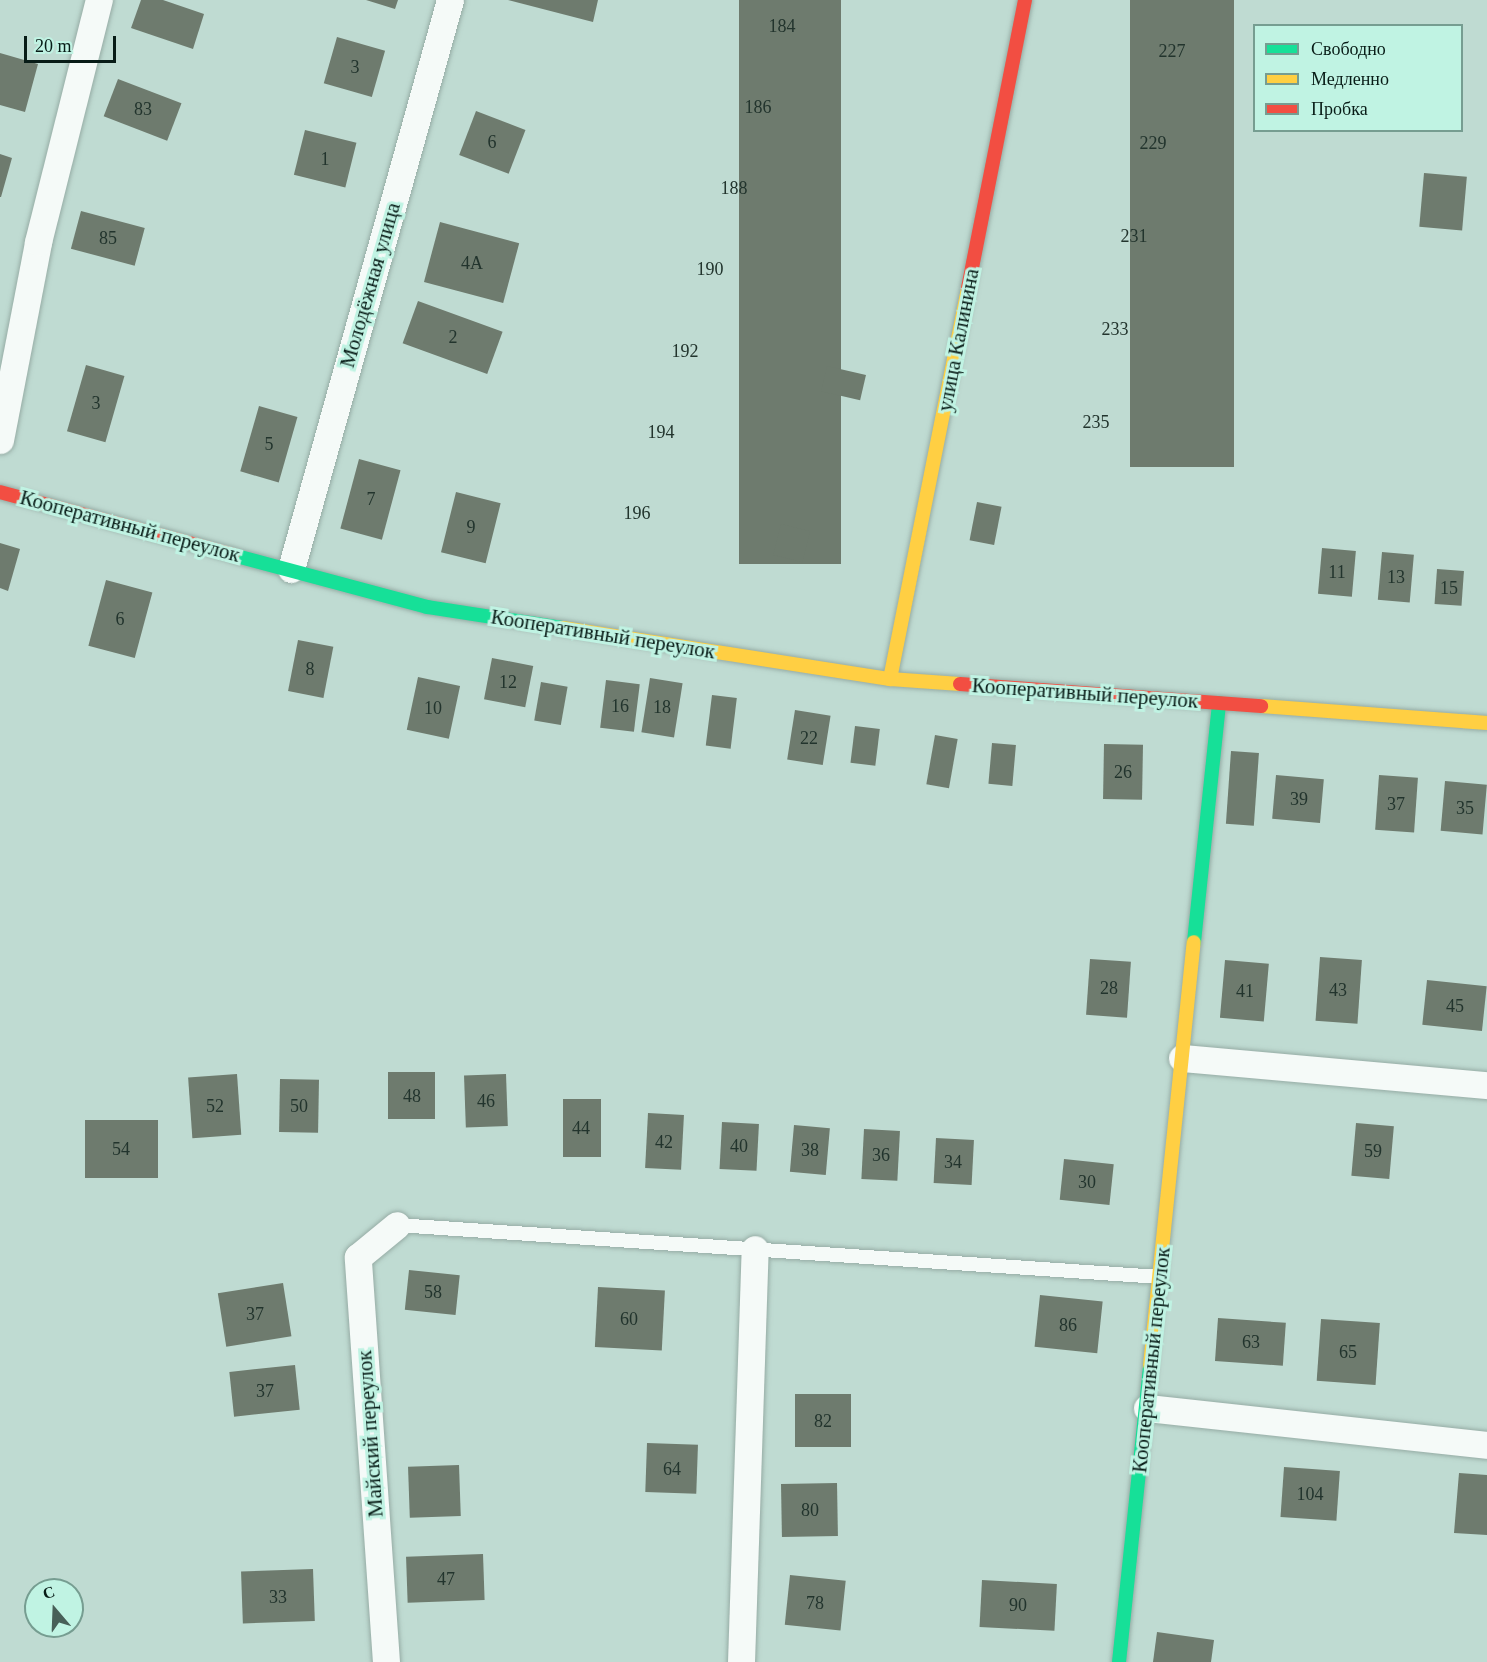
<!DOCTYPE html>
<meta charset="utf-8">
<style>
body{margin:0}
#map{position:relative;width:1487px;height:1662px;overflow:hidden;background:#bfdbd2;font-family:Georgia,serif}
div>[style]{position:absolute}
.building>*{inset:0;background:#6e7b6e;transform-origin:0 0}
.roads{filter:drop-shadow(0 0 2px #96aca5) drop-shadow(0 0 2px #96aca5)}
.lane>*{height:14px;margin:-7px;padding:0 7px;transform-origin:7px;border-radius:7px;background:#f5faf8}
.street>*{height:27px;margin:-13.5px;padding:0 13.5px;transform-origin:13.5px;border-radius:13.5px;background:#f5faf8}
.fast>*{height:14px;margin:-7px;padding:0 7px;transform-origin:7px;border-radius:7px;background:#16e098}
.slow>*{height:14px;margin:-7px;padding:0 7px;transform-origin:7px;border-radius:7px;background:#ffcf43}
.jam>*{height:14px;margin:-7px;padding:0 7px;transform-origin:7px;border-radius:7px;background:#f24e42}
span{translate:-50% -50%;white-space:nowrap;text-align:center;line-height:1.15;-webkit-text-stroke:6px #c0f3e3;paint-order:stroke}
.number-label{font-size:18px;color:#22342d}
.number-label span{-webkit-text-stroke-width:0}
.street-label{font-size:21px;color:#081c17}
.legend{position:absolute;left:1253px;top:24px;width:210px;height:108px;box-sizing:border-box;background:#c0f3e3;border:2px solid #769d91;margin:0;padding:8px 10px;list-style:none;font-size:18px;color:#081c17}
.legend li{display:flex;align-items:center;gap:12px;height:30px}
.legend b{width:30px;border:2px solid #769d91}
.north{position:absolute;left:24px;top:1578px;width:60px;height:60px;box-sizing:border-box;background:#c0f3e3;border:2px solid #769d91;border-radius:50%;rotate:341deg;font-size:16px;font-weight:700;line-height:24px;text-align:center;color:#081c17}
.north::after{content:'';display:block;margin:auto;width:21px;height:27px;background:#485f58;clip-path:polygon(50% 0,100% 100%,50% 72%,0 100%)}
.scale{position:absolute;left:24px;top:36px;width:92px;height:27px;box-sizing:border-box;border:3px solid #081c17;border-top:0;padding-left:8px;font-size:18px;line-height:21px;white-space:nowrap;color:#081c17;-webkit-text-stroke:4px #c0f3e3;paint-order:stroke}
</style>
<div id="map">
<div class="building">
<i style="clip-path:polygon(141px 0,163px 0,204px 14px,193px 49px,131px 28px)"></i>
<i style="clip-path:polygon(366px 0,398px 0,395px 9px)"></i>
<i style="clip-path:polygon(508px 0,598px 0,593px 22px)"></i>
<i style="left:739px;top:0;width:102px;height:564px"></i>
<i style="left:1130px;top:0;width:104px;height:467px"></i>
<i style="left:337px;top:37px;width:50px;height:48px;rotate:16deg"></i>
<i style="clip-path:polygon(0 53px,38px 64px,25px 112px,0 105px)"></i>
<i style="left:118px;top:79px;width:68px;height:40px;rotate:21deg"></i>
<i style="left:476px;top:111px;width:53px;height:47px;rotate:21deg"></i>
<i style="left:305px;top:130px;width:53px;height:46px;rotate:14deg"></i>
<i style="clip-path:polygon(0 154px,12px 158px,1px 197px,0 197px)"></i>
<i style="left:1424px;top:173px;width:43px;height:54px;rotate:5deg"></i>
<i style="left:81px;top:211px;width:66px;height:39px;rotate:15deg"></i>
<i style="left:440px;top:222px;width:82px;height:62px;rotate:15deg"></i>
<i style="left:418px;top:301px;width:90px;height:45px;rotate:20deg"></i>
<i style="left:86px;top:365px;width:40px;height:69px;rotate:16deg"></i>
<i style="left:827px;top:366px;width:40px;height:26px;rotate:13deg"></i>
<i style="left:259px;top:406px;width:40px;height:68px;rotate:16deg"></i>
<i style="left:359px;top:459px;width:43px;height:72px;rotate:15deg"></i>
<i style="left:456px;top:492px;width:46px;height:62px;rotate:14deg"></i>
<i style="left:977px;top:502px;width:25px;height:39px;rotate:11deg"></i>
<i style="left:781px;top:524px;width:30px;height:32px;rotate:14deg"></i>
<i style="clip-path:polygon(0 543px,20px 549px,8px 591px,0 588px)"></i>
<i style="left:1322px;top:548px;width:34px;height:46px;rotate:5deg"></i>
<i style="left:1382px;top:552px;width:32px;height:48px;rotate:5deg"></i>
<i style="left:1437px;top:569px;width:27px;height:35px;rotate:4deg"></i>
<i style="left:106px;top:580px;width:48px;height:68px;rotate:15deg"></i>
<i style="left:298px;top:640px;width:36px;height:52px;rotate:11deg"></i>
<i style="left:492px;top:658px;width:42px;height:42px;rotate:11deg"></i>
<i style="left:418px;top:677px;width:43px;height:54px;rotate:12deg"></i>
<i style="left:650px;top:678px;width:33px;height:55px;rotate:9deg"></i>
<i style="left:606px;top:680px;width:34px;height:48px;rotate:7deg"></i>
<i style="left:541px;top:682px;width:27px;height:39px;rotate:10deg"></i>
<i style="left:712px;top:695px;width:25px;height:51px;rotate:7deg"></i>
<i style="left:795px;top:710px;width:36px;height:50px;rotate:9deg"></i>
<i style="left:855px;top:726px;width:25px;height:37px;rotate:7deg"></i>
<i style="left:935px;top:735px;width:23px;height:50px;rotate:10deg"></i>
<i style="left:992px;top:743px;width:24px;height:41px;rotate:5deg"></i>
<i style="left:1104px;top:744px;width:39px;height:55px;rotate:1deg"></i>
<i style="left:1231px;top:751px;width:28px;height:73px;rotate:4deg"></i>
<i style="left:1276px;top:775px;width:48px;height:44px;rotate:5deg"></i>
<i style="left:1379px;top:775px;width:39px;height:55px;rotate:4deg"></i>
<i style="left:1445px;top:781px;width:42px;height:50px;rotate:5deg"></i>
<i style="left:1320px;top:957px;width:42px;height:64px;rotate:4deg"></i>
<i style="left:1090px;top:959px;width:41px;height:56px;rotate:4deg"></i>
<i style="left:1225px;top:960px;width:44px;height:58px;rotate:5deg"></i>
<i style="left:1427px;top:980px;width:60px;height:45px;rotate:6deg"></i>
<i style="left:435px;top:1072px;width:47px;height:47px;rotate:90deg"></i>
<i style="left:237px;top:1074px;width:61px;height:49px;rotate:86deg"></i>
<i style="left:506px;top:1074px;width:52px;height:42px;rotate:88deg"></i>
<i style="left:280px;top:1079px;width:39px;height:53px;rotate:1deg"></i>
<i style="left:563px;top:1099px;width:38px;height:58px"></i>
<i style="left:648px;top:1113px;width:36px;height:55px;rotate:3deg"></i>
<i style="left:85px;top:1120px;width:73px;height:58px"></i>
<i style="left:722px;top:1122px;width:37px;height:47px;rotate:3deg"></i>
<i style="left:1356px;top:1123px;width:38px;height:53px;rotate:5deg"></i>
<i style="left:794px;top:1125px;width:36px;height:47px;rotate:5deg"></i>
<i style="left:864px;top:1129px;width:36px;height:50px;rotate:3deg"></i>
<i style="left:936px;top:1138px;width:38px;height:45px;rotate:3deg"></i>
<i style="left:1064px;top:1159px;width:50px;height:41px;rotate:6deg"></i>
<i style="left:409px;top:1270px;width:51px;height:40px;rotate:6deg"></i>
<i style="left:283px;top:1283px;width:54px;height:66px;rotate:81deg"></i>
<i style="left:598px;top:1287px;width:67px;height:60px;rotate:3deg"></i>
<i style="left:1040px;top:1295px;width:63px;height:52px;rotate:6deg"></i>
<i style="left:1218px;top:1318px;width:68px;height:43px;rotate:4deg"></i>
<i style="left:1321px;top:1319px;width:59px;height:62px;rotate:4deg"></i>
<i style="left:295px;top:1365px;width:45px;height:66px;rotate:84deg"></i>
<i style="left:851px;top:1394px;width:53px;height:56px;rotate:90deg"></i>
<i style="left:647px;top:1443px;width:51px;height:49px;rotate:2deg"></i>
<i style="left:459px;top:1465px;width:51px;height:51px;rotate:88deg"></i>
<i style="left:1284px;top:1467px;width:56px;height:50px;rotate:4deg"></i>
<i style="clip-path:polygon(1459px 1473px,1487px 1475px,1487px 1535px,1454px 1533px)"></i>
<i style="left:837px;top:1483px;width:53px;height:56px;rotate:89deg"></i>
<i style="left:483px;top:1554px;width:46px;height:77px;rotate:88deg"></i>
<i style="left:313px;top:1569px;width:52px;height:72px;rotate:88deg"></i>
<i style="left:790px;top:1575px;width:56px;height:50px;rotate:6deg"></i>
<i style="left:982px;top:1580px;width:75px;height:47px;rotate:3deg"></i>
<i style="clip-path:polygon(1157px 1632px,1214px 1640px,1211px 1662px,1153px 1662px)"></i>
</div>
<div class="roads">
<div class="lane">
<i style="left:397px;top:1225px;width:765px;rotate:3.9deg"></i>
</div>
<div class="street">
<i style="left:0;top:440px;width:202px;rotate:-79.1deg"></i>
<i style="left:38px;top:242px;width:250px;rotate:-75.9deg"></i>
<i style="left:291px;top:569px;width:591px;rotate:-74.39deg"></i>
<i style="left:1182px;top:1058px;width:306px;rotate:5.1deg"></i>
<i style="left:1147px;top:1408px;width:342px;rotate:6.2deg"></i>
<i style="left:386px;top:1662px;width:406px;rotate:-94deg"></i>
<i style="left:358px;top:1257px;width:50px;rotate:-39.4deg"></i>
<i style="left:741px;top:1662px;width:413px;rotate:-88.1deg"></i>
</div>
<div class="fast">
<i style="left:233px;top:555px;width:201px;rotate:15deg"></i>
<i style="left:427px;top:607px;width:138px;rotate:8.8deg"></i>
<i style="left:1194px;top:942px;width:240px;rotate:-84deg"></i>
<i style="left:1119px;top:1662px;width:299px;rotate:-84deg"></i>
</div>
<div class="slow">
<i style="left:563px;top:628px;width:331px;rotate:8.9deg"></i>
<i style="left:890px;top:679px;width:70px;rotate:4.1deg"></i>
<i style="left:890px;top:679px;width:399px;rotate:-78.7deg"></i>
<i style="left:1261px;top:706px;width:227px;rotate:4.3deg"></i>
<i style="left:1150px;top:1365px;width:425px;rotate:-84.1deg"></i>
</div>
<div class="jam">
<i style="left:968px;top:288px;width:294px;rotate:-78.8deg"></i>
<i style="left:0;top:492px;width:241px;rotate:15.1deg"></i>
<i style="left:960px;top:684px;width:302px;rotate:4.2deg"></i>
</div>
</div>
<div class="number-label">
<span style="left:782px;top:26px">184</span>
<span style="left:1172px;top:51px">227</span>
<span style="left:355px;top:67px">3</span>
<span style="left:758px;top:107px">186</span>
<span style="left:143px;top:109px">83</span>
<span style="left:492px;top:142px">6</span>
<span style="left:1153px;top:143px">229</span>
<span style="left:325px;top:159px">1</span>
<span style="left:734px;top:188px">188</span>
<span style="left:1134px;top:236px">231</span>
<span style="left:108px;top:238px">85</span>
<span style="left:472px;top:263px">4А</span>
<span style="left:710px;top:269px">190</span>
<span style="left:1115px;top:329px">233</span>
<span style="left:453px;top:337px">2</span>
<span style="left:685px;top:351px">192</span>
<span style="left:96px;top:403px">3</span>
<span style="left:1096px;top:422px">235</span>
<span style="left:661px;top:432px">194</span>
<span style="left:269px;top:444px">5</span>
<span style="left:371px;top:499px">7</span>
<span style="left:637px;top:513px">196</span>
<span style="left:471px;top:527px">9</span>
<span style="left:1337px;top:572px">11</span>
<span style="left:1396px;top:577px">13</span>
<span style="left:1449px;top:588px">15</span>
<span style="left:120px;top:619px">6</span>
<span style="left:310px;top:669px">8</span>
<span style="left:508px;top:682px">12</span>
<span style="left:620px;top:706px">16</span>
<span style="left:662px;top:707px">18</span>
<span style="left:433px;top:708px">10</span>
<span style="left:809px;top:738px">22</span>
<span style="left:1123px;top:772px">26</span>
<span style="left:1299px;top:799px">39</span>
<span style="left:1396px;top:804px">37</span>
<span style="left:1465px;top:808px">35</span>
<span style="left:1109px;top:988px">28</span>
<span style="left:1338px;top:990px">43</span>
<span style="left:1245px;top:991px">41</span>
<span style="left:1455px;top:1006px">45</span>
<span style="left:412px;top:1096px">48</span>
<span style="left:486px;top:1101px">46</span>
<span style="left:215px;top:1106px">52</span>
<span style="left:299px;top:1106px">50</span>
<span style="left:581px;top:1128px">44</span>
<span style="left:664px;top:1142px">42</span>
<span style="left:739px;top:1146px">40</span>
<span style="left:121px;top:1149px">54</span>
<span style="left:810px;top:1150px">38</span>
<span style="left:1373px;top:1151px">59</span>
<span style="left:881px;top:1155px">36</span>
<span style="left:953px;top:1162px">34</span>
<span style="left:1087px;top:1182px">30</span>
<span style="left:433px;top:1292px">58</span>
<span style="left:255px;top:1314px">37</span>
<span style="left:629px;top:1319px">60</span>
<span style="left:1068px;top:1325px">86</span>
<span style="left:1251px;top:1342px">63</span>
<span style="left:1348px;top:1352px">65</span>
<span style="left:265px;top:1391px">37</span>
<span style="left:823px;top:1421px">82</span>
<span style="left:672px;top:1469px">64</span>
<span style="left:1310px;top:1494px">104</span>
<span style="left:810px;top:1510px">80</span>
<span style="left:446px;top:1579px">47</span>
<span style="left:278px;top:1597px">33</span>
<span style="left:815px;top:1603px">78</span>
<span style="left:1018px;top:1605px">90</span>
</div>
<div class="street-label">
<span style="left:370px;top:285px;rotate:-74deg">Молодёжная улица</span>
<span style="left:958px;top:340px;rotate:-79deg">улица Калинина</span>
<span style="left:130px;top:526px;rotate:15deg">Кооперативный переулок</span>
<span style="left:603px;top:634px;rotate:9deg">Кооперативный переулок</span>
<span style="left:1085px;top:693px;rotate:4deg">Кооперативный переулок</span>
<span style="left:1151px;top:1360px;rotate:-84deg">Кооперативный переулок</span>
<span style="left:370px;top:1434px;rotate:-94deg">Майский переулок</span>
</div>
<ul class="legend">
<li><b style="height:8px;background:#16e098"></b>Свободно</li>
<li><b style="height:8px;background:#ffcf43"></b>Медленно</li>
<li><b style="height:8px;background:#f24e42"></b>Пробка</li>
</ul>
<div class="north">С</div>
<div class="scale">20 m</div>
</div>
